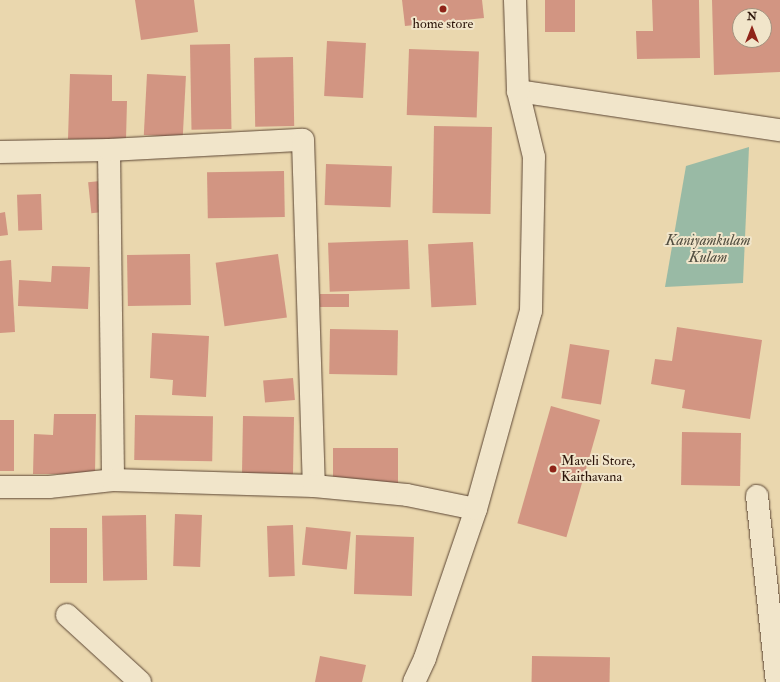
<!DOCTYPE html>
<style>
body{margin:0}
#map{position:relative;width:780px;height:682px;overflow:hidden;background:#ead7ae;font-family:"IM FELL Double Pica",serif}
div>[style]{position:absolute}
.water>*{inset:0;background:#99baa5}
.building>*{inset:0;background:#d29582;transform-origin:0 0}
.roads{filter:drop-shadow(0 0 1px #5c4634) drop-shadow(0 0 1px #5c4634)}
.street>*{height:22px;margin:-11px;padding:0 11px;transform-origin:11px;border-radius:11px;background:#f1e5ca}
.secondary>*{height:22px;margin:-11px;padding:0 11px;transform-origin:11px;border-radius:11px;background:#f1e5ca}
.dots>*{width:11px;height:11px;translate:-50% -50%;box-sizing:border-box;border:2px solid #f1e5ca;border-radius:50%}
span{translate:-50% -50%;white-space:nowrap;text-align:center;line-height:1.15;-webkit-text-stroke:4px #f1e5ca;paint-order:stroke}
.poi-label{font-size:14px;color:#2d160b}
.left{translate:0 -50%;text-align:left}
.water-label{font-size:15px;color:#534f41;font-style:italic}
.north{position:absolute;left:732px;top:8px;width:40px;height:40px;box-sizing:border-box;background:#f1e5ca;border:1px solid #a3927e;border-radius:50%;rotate:0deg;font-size:11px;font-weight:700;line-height:16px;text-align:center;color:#2d160b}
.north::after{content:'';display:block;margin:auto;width:14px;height:18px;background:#8f2418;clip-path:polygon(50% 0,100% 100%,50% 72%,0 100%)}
</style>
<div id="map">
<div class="water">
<i style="clip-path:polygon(749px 147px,743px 283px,665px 287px,686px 166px)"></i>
</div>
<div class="building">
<i style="clip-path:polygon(135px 0,194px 0,198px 32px,141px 40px)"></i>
<i style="clip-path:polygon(402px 0,482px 0,484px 18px,405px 26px)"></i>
<i style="left:545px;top:0;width:30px;height:32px"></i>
<i style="clip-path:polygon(652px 0,699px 0,700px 58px,637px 59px,636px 31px,653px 31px)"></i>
<i style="clip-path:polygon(evenodd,712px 0,780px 0,780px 72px,714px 75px,712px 0,740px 16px,764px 16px,764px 40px,740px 40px,740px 16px)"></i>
<i style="left:327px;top:41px;width:39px;height:55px;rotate:3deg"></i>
<i style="left:230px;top:44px;width:85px;height:40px;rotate:89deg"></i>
<i style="left:409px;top:49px;width:70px;height:66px;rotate:2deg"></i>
<i style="left:293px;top:57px;width:69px;height:39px;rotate:89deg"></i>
<i style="clip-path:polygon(70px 74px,112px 75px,112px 101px,127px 101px,126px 140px,68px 139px)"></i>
<i style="left:147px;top:74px;width:39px;height:61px;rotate:3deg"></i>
<i style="left:434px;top:126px;width:58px;height:87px;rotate:1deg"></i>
<i style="left:326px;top:164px;width:66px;height:41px;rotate:2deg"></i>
<i style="left:284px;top:171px;width:46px;height:77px;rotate:89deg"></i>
<i style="left:110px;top:180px;width:31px;height:22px;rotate:84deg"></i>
<i style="left:41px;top:194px;width:36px;height:24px;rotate:88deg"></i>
<i style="clip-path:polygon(5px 212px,8px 235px,0 236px,0 213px)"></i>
<i style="left:408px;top:240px;width:49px;height:80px;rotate:88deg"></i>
<i style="left:473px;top:242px;width:63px;height:45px;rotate:87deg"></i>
<i style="left:190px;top:254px;width:51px;height:63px;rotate:89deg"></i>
<i style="left:278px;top:254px;width:64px;height:63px;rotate:82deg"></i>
<i style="clip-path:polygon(11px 260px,15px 332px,0 333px,0 261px)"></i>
<i style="clip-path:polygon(52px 266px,90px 267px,88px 309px,18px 306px,19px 280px,51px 282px)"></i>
<i style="left:320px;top:294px;width:29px;height:13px"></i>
<i style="clip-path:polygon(677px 327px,762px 340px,750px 419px,682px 408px,685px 390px,651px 384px,655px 359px,672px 361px)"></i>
<i style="left:330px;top:329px;width:68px;height:45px;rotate:1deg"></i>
<i style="clip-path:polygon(152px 333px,209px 336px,206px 397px,172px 395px,173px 380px,150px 378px)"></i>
<i style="left:570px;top:344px;width:40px;height:55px;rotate:9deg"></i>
<i style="left:293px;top:378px;width:22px;height:30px;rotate:85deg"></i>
<i style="left:551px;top:406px;width:51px;height:122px;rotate:16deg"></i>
<i style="clip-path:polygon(54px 414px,96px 414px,95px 474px,33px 474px,34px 434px,53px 435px)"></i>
<i style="left:135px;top:415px;width:78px;height:45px;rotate:1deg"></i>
<i style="left:243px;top:416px;width:51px;height:58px;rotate:1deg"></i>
<i style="left:0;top:420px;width:14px;height:51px"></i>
<i style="left:682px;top:432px;width:59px;height:53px;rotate:1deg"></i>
<i style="left:398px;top:448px;width:35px;height:65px;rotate:90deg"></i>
<i style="left:175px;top:514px;width:27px;height:52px;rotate:2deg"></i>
<i style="left:146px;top:515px;width:65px;height:44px;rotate:89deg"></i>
<i style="left:293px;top:525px;width:51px;height:26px;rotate:88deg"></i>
<i style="left:306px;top:527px;width:45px;height:38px;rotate:6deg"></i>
<i style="left:50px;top:528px;width:37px;height:55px"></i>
<i style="left:356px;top:535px;width:58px;height:59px;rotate:2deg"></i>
<i style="clip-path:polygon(320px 656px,366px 665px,362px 682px,315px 682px)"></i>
<i style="left:532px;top:656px;width:78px;height:26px;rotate:1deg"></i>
</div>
<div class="roads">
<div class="street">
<i style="left:518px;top:91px;width:265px;rotate:8.5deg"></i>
<i style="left:109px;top:150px;width:330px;rotate:89.3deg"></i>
<i style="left:0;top:152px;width:109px;rotate:-1.1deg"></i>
<i style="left:109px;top:150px;width:194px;rotate:-3deg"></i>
<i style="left:303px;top:140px;width:346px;rotate:88.2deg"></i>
<i style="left:0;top:487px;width:49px"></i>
<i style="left:49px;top:487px;width:64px;rotate:-6.2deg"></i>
<i style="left:113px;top:480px;width:201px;rotate:1.7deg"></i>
<i style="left:314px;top:486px;width:93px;rotate:5.5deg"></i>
<i style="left:407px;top:495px;width:70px;rotate:11.5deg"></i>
<i style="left:757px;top:496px;width:187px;rotate:83.9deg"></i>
<i style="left:67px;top:615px;width:99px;rotate:42.5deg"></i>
</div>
<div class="secondary">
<i style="left:414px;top:682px;width:26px;rotate:-65deg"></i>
<i style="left:425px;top:658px;width:157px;rotate:-71.1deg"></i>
<i style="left:476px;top:509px;width:205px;rotate:-74.5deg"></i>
<i style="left:531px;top:311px;width:154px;rotate:-88.9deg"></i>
<i style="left:534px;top:157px;width:68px;rotate:-103.6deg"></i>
<i style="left:518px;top:91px;width:91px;rotate:-91.9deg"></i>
</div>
</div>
<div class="dots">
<i style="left:443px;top:9px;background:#8f2418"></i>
<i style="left:553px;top:469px;background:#8f2418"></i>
</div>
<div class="poi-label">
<span style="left:443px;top:24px">home store</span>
<span class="left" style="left:561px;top:469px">Maveli Store,<br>Kaithavana</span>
</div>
<div class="water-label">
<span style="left:708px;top:249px">Kaniyamkulam<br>Kulam</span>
</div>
<div class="north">N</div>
</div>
